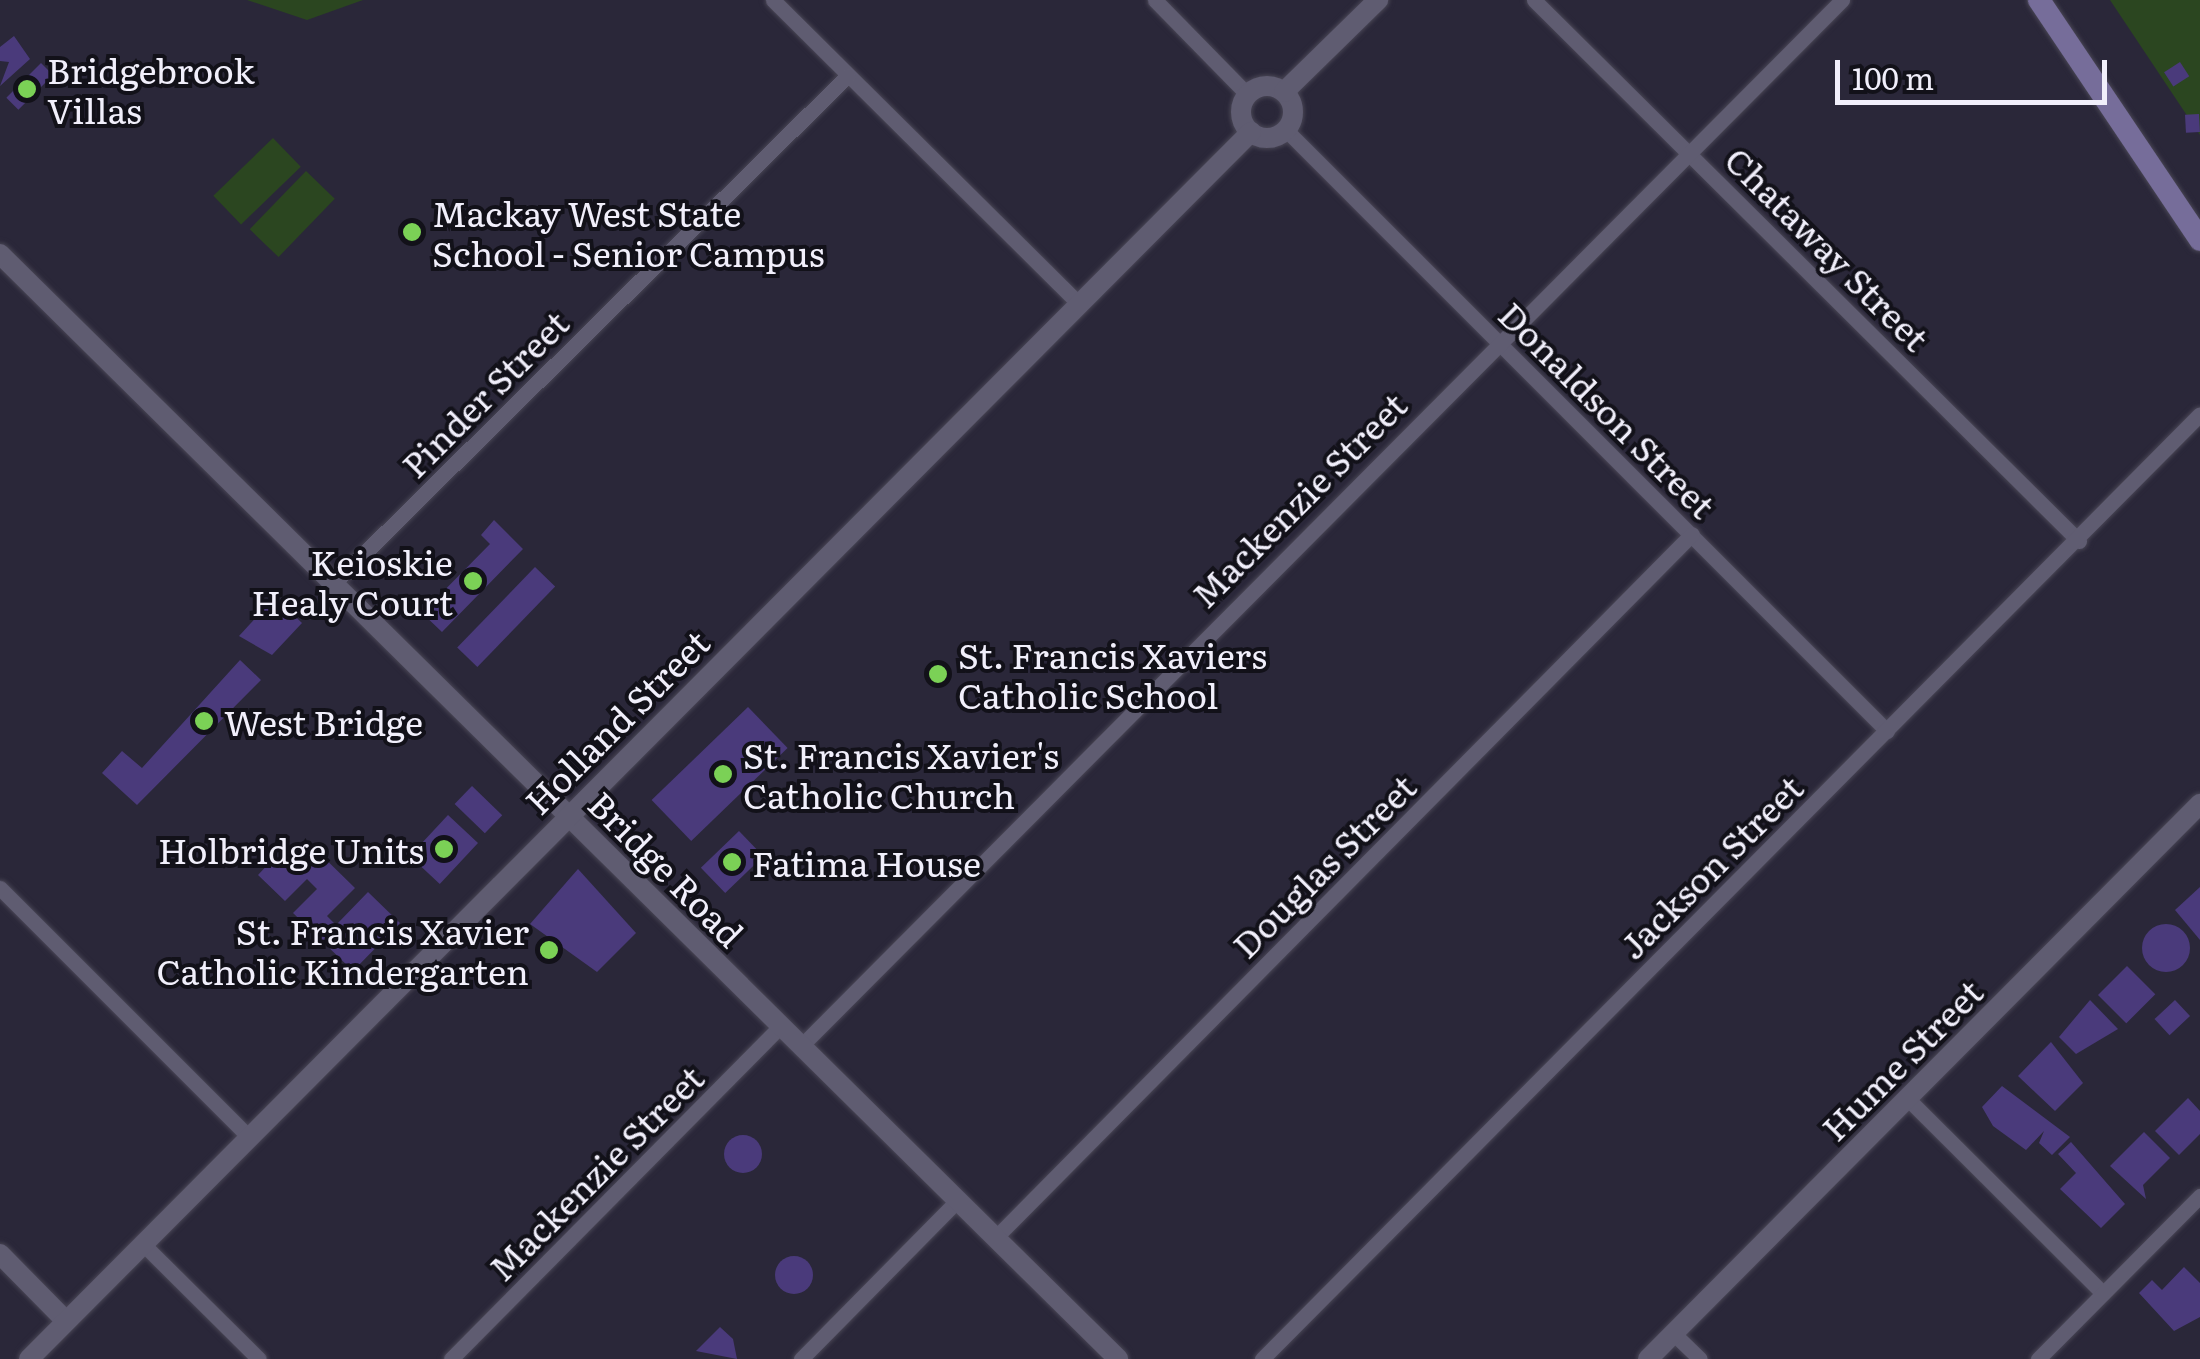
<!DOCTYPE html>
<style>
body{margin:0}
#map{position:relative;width:2200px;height:1359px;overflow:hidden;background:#2a2739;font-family:Literata,serif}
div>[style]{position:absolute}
.green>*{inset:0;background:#2b4620;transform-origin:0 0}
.building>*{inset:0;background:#4a3a7b;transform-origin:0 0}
.round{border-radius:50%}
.roads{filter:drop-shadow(0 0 2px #484554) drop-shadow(0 0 2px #484554)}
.minor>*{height:15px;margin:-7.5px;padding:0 7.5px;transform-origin:7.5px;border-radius:7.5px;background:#5f5c71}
.tertiary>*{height:20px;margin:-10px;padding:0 10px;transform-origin:10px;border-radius:10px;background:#5f5c71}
.tertiary>.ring{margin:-10px;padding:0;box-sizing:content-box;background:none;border:20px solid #5f5c71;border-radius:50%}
.secondary>*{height:22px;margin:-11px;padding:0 11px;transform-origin:11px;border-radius:11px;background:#766d9a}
.dots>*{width:28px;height:28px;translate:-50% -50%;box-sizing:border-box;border:5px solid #121119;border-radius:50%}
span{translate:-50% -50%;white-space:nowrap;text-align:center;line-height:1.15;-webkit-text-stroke:8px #121119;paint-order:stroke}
.poi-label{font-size:35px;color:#f1effb}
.left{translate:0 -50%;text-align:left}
.right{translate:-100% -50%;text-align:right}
.street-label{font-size:35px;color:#f1effb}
.scale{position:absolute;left:1835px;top:60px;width:272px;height:45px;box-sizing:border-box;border:5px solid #f1effb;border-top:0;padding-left:12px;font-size:30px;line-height:35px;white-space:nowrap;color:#f1effb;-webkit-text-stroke:8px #121119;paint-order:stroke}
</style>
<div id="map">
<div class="green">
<i style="clip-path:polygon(247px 0,363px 0,307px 20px)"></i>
<i style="clip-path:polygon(2110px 0,2200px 0,2200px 135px)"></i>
<i style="left:273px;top:138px;width:40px;height:83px;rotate:46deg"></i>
<i style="left:306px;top:171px;width:40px;height:81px;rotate:44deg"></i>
</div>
<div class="building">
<i style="clip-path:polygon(14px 36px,30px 59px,0 86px,9px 62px,0 61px,0 47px)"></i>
<i style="left:2180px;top:62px;width:17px;height:19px;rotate:57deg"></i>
<i style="left:41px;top:63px;width:17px;height:49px;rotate:45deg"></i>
<i style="left:2199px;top:114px;width:18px;height:14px;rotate:87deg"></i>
<i style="clip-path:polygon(494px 520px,523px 549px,442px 632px,422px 613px,490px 544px,481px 535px)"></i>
<i style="left:535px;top:567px;width:28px;height:112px;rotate:44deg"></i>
<i style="clip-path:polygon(275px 597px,302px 623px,272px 655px,239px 636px)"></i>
<i style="clip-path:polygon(240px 660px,261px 680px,137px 805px,102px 773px,122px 751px,142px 768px)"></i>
<i style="left:748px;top:707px;width:57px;height:134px;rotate:46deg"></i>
<i style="left:472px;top:786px;width:42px;height:25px;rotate:44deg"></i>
<i style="left:448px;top:815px;width:41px;height:56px;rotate:43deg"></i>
<i style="left:739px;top:831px;width:35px;height:53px;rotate:46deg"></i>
<i style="clip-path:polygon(307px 841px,355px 888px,327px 916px,336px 925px,368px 892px,400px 923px,353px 971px,293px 913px,317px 889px,307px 879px,285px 901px,258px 875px,272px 860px,280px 868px)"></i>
<i style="clip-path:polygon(578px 869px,636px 933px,597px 972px,530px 924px)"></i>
<i style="clip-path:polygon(2200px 887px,2200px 940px,2175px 910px)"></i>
<i class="round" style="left:2142px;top:924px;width:48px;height:48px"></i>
<i style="left:2127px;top:966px;width:40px;height:41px;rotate:45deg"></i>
<i style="clip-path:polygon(2090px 1000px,2118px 1029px,2076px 1054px,2059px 1037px)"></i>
<i style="left:2175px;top:1000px;width:22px;height:28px;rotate:47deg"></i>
<i style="clip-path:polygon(2051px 1042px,2083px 1083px,2055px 1111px,2018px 1076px)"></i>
<i style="clip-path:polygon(2002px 1086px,2070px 1137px,2052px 1155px,2039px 1143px,2044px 1131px,2026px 1150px,1993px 1126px,1982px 1107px)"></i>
<i style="clip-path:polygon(2188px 1098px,2200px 1111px,2200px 1134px,2179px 1155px,2155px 1131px)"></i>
<i style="clip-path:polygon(2144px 1132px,2170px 1158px,2143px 1185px,2146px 1199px,2110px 1166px)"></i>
<i class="round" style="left:724px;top:1135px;width:38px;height:38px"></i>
<i style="clip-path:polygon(2071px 1142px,2125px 1204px,2101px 1228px,2060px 1189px,2076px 1173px,2058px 1154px)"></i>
<i class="round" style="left:775px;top:1256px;width:38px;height:38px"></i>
<i style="clip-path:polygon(2184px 1267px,2200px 1283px,2200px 1317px,2174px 1331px,2139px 1293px,2152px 1280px,2162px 1290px)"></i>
<i style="clip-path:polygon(720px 1327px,733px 1339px,737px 1359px,696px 1351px)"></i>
</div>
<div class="roads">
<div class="minor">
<i style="left:773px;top:0;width:433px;rotate:44.8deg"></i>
<i style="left:1155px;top:0;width:133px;rotate:45.6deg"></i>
<i style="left:1534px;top:0;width:768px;rotate:44.79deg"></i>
<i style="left:1286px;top:130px;width:850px;rotate:45deg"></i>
<i style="left:333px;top:584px;width:724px;rotate:-44.66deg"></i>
<i style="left:0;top:888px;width:352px;rotate:45deg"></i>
<i style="left:801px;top:1046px;width:1476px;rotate:-45.14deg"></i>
<i style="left:1908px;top:1099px;width:275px;rotate:44.9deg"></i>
<i style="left:996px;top:1237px;width:989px;rotate:-45.29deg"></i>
<i style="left:143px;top:1244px;width:163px;rotate:44.8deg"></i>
<i style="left:1673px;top:1333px;width:37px;rotate:44deg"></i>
<i style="left:451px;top:1359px;width:467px;rotate:-45.3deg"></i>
<i style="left:801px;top:1359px;width:223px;rotate:-45.4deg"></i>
<i style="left:1262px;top:1359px;width:1331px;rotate:-45.21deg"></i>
<i style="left:2038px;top:1359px;width:230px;rotate:-45.2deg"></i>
</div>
<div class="tertiary">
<i class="ring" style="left:1241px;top:86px;width:32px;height:32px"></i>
<i style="left:1284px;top:92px;width:132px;rotate:-44.4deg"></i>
<i style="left:0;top:254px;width:1572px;rotate:44.66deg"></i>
<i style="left:0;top:1254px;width:94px;rotate:45.4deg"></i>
<i style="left:29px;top:1359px;width:1732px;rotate:-45.12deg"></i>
<i style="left:1648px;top:1359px;width:783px;rotate:-45.16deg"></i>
</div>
<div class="secondary">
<i style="left:2039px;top:0;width:289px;rotate:56.1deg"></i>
</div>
</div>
<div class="dots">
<i style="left:27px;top:89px;background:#7bd156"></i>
<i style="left:412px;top:232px;background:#7bd156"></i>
<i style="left:473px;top:581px;background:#7bd156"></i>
<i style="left:938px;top:674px;background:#7bd156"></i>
<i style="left:204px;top:721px;background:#7bd156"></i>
<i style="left:723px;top:774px;background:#7bd156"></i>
<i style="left:444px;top:849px;background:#7bd156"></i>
<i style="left:732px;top:862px;background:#7bd156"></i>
<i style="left:549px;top:950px;background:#7bd156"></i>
</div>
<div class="poi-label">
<span class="left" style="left:47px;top:89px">Bridgebrook<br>Villas</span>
<span class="left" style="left:432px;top:232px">Mackay West State<br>School - Senior Campus</span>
<span class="right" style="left:453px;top:581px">Keioskie<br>Healy Court</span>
<span class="left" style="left:958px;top:674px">St. Francis Xaviers<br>Catholic School</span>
<span class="left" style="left:224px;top:721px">West Bridge</span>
<span class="left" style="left:743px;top:774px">St. Francis Xavier's<br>Catholic Church</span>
<span class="right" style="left:424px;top:849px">Holbridge Units</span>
<span class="left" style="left:752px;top:862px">Fatima House</span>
<span class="right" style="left:529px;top:950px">St. Francis Xavier<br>Catholic Kindergarten</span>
</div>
<div class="street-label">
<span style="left:1828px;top:248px;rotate:45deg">Chataway Street</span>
<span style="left:484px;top:393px;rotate:-45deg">Pinder Street</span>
<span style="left:1608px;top:409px;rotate:45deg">Donaldson Street</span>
<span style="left:1298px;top:499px;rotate:-45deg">Mackenzie Street</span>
<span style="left:616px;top:721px;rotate:-45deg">Holland Street</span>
<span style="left:1323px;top:865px;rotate:-45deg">Douglas Street</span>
<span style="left:1710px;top:866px;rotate:-45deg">Jackson Street</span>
<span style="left:667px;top:868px;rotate:45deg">Bridge Road</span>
<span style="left:1901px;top:1059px;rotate:-45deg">Hume Street</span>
<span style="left:595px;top:1172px;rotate:-45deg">Mackenzie Street</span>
</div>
<div class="scale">100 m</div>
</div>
